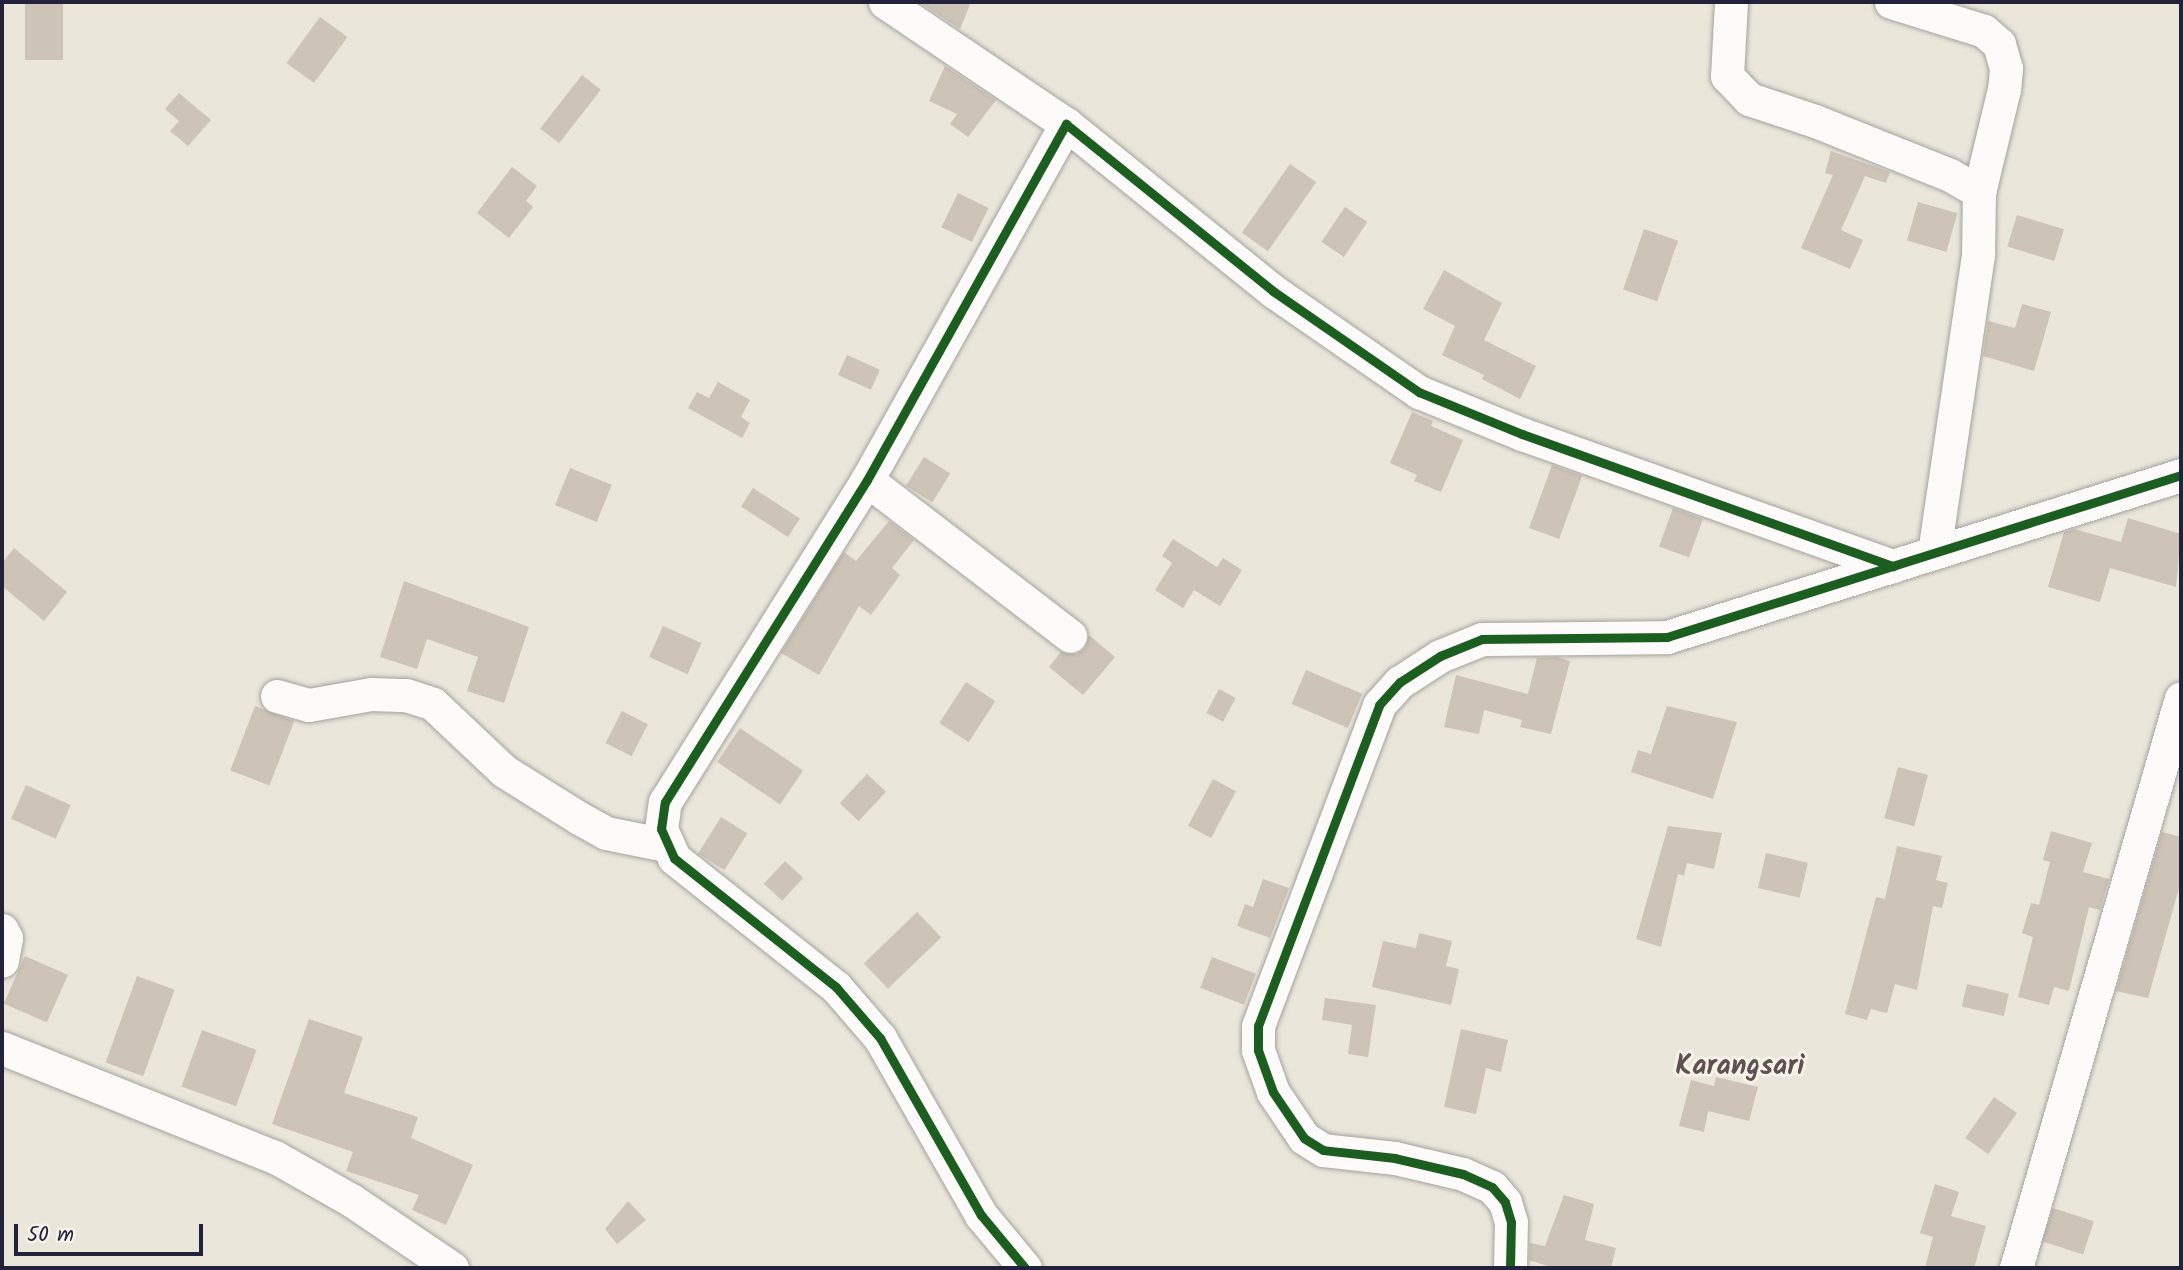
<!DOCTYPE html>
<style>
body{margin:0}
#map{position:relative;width:2183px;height:1270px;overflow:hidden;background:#eae6da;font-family:Kalam,sans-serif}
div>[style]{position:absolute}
.building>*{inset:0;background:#cdc3b6;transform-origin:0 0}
.roads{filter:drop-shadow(0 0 2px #a4a29e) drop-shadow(0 0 2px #a4a29e)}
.minor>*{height:33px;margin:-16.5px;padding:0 16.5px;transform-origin:16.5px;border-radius:16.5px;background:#fcfbf9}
.cycleway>*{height:9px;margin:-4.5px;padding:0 4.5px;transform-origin:4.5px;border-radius:4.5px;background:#1b5e20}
span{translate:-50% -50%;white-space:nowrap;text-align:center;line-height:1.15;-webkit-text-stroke:6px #f7f3e8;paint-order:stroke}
.quarter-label{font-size:28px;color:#5f5152;font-weight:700}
.frame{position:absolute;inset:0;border:4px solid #22223b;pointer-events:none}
.scale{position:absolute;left:14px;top:1224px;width:189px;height:32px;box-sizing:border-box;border:4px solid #22223b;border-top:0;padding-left:9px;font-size:21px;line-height:24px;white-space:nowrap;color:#22223b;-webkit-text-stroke:5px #f7f3e8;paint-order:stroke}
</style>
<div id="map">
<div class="building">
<i style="left:25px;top:2px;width:38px;height:58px"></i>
<i style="clip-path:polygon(919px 2px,971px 2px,960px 29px)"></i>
<i style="left:320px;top:17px;width:34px;height:57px;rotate:36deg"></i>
<i style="clip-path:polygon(945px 66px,996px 100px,968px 137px,950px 124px,957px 114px,929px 101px)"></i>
<i style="left:582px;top:75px;width:24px;height:68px;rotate:38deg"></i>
<i style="clip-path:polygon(179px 93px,211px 120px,188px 146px,170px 131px,179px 121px,165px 109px)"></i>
<i style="clip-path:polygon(1831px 151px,1890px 172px,1886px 183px,1865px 176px,1841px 230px,1863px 240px,1850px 269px,1801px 248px,1833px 175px,1825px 173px)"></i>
<i style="left:1290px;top:164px;width:32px;height:84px;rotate:35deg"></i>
<i style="clip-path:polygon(512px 167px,537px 186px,526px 201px,533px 207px,509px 238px,477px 213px)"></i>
<i style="left:958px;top:193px;width:34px;height:38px;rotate:26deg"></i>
<i style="left:1918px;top:202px;width:41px;height:40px;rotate:16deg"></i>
<i style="left:1345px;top:207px;width:27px;height:42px;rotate:34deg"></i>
<i style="left:2017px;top:215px;width:49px;height:33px;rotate:17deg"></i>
<i style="left:1644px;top:229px;width:36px;height:64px;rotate:19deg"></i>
<i style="clip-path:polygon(1444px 270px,1502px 303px,1484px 340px,1536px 366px,1520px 399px,1482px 379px,1484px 375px,1442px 355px,1455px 326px,1423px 309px)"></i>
<i style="clip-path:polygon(2022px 304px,2051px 312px,2034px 371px,1983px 356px,1988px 321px,2015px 328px)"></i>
<i style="left:847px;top:355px;width:36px;height:22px;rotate:24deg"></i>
<i style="clip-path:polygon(718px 382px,750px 400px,741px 417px,750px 423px,742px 438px,688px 408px,697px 392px,709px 398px)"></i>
<i style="clip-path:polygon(1412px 412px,1433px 421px,1431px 426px,1463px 440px,1441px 492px,1414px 481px,1417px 475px,1390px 463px)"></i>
<i style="left:924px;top:457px;width:31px;height:34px;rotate:32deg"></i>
<i style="left:1552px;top:465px;width:32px;height:67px;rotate:20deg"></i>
<i style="left:570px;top:468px;width:45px;height:40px;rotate:22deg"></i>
<i style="left:753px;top:488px;width:56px;height:22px;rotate:33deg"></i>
<i style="left:1673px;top:508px;width:32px;height:41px;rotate:20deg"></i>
<i style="clip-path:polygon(2128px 518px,2181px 534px,2176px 587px,2110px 568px,2100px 602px,2048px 587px,2064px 532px,2074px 529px,2121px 542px)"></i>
<i style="clip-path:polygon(889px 521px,914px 540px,892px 568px,900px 575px,871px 615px,859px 606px,819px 675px,781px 653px,844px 552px,856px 561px)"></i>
<i style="clip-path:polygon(1173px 539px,1217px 567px,1223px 558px,1242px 570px,1220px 606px,1194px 590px,1183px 608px,1155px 590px,1172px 563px,1162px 556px)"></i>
<i style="clip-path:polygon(14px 548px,67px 592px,44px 621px,2px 586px,2px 563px)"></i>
<i style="clip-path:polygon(404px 581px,529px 627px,504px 703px,467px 691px,478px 657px,427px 639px,417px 669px,380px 657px)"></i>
<i style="left:663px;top:626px;width:42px;height:34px;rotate:24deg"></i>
<i style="clip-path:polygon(1089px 635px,1115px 657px,1083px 695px,1049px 667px,1061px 652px,1077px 654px,1085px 648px)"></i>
<i style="clip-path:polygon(1557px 657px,1570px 661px,1551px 734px,1520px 727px,1522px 720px,1484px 710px,1479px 734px,1444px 727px,1456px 675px,1528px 694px,1537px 658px)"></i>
<i style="left:1306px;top:670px;width:61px;height:37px;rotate:23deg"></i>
<i style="left:966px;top:682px;width:35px;height:49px;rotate:33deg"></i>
<i style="left:1219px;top:689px;width:19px;height:27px;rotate:28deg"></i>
<i style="left:255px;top:706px;width:42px;height:69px;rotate:21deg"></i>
<i style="clip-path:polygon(1667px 706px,1737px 722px,1713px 799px,1631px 772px,1638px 750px,1651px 754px)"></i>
<i style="left:622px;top:711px;width:29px;height:36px;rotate:27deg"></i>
<i style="left:740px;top:728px;width:76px;height:41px;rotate:34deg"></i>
<i style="left:1898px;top:767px;width:31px;height:53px;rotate:15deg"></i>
<i style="left:867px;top:774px;width:26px;height:40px;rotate:43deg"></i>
<i style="left:1213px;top:779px;width:26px;height:53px;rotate:28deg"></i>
<i style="left:26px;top:785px;width:49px;height:37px;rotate:24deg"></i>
<i style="left:721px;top:817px;width:31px;height:43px;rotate:32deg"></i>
<i style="clip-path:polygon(1668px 826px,1722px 833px,1714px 869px,1687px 863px,1684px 876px,1678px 874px,1661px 947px,1636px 939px)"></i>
<i style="clip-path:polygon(2051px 831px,2092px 843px,2083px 872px,2109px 879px,2100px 910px,2089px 907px,2069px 991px,2054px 987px,2049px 1005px,2018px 997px,2033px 937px,2022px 933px,2031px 903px,2039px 905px,2050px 862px,2043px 860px)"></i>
<i style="clip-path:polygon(2162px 832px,2181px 837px,2181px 881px,2148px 998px,2116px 991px)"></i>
<i style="clip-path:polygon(1897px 846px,1942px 856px,1936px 880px,1948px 883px,1942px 908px,1933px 906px,1917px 990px,1895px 984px,1887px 1013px,1871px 1009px,1867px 1020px,1845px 1014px,1876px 897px,1885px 899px)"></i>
<i style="left:1766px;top:853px;width:43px;height:36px;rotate:13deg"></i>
<i style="left:785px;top:861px;width:25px;height:31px;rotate:43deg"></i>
<i style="clip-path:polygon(1263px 879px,1289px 888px,1270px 938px,1237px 926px,1245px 904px,1253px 907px)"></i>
<i style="left:917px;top:912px;width:35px;height:74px;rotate:46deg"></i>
<i style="clip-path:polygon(1419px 933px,1452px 941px,1446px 966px,1459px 969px,1451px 1005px,1372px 987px,1383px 941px,1416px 948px)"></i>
<i style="left:25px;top:956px;width:47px;height:52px;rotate:24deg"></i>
<i style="left:1212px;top:957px;width:47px;height:33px;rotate:21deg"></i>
<i style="left:137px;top:976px;width:40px;height:92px;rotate:20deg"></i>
<i style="left:1967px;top:984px;width:43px;height:23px;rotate:13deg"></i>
<i style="clip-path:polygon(1325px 998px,1376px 1005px,1368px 1057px,1348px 1054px,1352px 1025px,1322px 1020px)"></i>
<i style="clip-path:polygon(309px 1019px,363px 1037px,344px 1093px,418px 1117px,411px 1138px,473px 1165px,446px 1225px,412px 1210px,419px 1195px,346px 1171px,353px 1152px,272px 1124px)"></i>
<i style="clip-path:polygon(1461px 1029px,1508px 1040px,1501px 1072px,1486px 1068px,1476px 1114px,1444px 1107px)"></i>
<i style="left:202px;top:1030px;width:58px;height:60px;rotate:20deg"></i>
<i style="clip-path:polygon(1716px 1077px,1758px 1087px,1749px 1121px,1708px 1111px,1704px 1132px,1679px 1126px,1691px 1080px,1714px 1086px)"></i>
<i style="left:1994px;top:1097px;width:28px;height:50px;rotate:35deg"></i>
<i style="clip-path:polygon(1935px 1184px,1959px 1192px,1951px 1216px,1986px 1226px,1974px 1268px,1925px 1268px,1933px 1237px,1920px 1233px)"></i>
<i style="clip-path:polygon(1564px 1195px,1594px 1204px,1585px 1240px,1616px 1248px,1611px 1268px,1554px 1268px,1529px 1260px,1530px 1243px,1545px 1246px)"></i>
<i style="clip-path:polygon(628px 1201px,646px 1220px,617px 1244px,605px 1229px)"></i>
<i style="left:2053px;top:1208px;width:43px;height:35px;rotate:18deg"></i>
</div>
<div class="roads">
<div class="minor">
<i style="left:885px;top:2px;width:218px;rotate:34deg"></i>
<i style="left:1731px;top:2px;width:74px;rotate:93.1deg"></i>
<i style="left:1727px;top:76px;width:32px;rotate:46deg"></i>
<i style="left:1749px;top:99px;width:70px;rotate:18.4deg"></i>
<i style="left:1815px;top:121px;width:145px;rotate:21.8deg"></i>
<i style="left:1950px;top:175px;width:34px;rotate:30deg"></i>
<i style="left:1979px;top:192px;width:63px;rotate:90.9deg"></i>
<i style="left:1978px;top:255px;width:301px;rotate:98.4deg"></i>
<i style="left:1891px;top:2px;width:97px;rotate:17.3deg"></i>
<i style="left:1984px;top:31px;width:20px;rotate:41deg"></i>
<i style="left:1999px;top:44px;width:25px;rotate:74deg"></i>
<i style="left:2006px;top:68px;width:21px;rotate:95deg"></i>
<i style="left:2004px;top:89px;width:106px;rotate:103.6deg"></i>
<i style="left:867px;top:480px;width:256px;rotate:37.5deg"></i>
<i style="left:277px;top:696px;width:33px;rotate:16deg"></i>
<i style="left:309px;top:705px;width:63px;rotate:-10.1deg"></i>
<i style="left:371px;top:694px;width:35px;rotate:2deg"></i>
<i style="left:406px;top:695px;width:28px;rotate:18deg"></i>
<i style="left:433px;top:704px;width:98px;rotate:43.3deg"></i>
<i style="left:504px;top:771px;width:89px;rotate:32.1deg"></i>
<i style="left:579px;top:818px;width:31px;rotate:29deg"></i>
<i style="left:606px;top:833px;width:61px;rotate:11.3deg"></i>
<i style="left:2px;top:930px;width:9px;rotate:63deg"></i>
<i style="left:6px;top:938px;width:23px;rotate:100deg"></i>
<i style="left:2px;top:1048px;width:294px;rotate:21.8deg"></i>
<i style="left:275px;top:1157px;width:87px;rotate:29.5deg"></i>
<i style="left:351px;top:1200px;width:122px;rotate:34deg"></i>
<i style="left:1025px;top:1268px;width:69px;rotate:-129.7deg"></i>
<i style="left:981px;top:1215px;width:204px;rotate:-119.7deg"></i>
<i style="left:880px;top:1038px;width:67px;rotate:-130.8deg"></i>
<i style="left:836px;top:987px;width:207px;rotate:-141.5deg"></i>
<i style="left:674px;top:858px;width:32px;rotate:-114deg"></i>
<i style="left:661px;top:829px;width:27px;rotate:-82deg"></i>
<i style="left:665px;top:802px;width:380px;rotate:-57.9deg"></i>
<i style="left:867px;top:480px;width:408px;rotate:-60.8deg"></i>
<i style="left:1066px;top:124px;width:266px;rotate:38.9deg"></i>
<i style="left:1273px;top:291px;width:178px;rotate:34.7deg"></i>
<i style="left:1419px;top:392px;width:111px;rotate:22.2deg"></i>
<i style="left:1522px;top:434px;width:394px;rotate:19.6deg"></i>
<i style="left:1510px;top:1268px;width:46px;rotate:-88.8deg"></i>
<i style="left:1511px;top:1222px;width:21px;rotate:-107deg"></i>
<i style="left:1505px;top:1202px;width:20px;rotate:-131deg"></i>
<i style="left:1492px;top:1187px;width:32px;rotate:-156deg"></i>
<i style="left:1463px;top:1174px;width:70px;rotate:-166.8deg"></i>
<i style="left:1395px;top:1158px;width:72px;rotate:-173.7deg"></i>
<i style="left:1323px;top:1150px;width:22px;rotate:-148deg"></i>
<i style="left:1304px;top:1138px;width:55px;rotate:-124deg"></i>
<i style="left:1273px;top:1092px;width:45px;rotate:-109.7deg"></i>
<i style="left:1258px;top:1050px;width:24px;rotate:-90deg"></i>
<i style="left:1258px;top:1026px;width:343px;rotate:-69.3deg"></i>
<i style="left:1379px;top:705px;width:31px;rotate:-48deg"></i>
<i style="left:1400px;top:682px;width:48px;rotate:-33deg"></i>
<i style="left:1440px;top:656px;width:45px;rotate:-22deg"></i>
<i style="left:1482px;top:639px;width:185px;rotate:-0.6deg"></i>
<i style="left:1667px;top:637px;width:539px;rotate:-17.49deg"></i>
<i style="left:2016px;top:1268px;width:593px;rotate:-73.86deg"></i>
</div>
</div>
<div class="cycleway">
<i style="left:1025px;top:1268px;width:69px;rotate:-129.7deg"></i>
<i style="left:981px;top:1215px;width:204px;rotate:-119.7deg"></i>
<i style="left:880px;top:1038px;width:67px;rotate:-130.8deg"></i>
<i style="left:836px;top:987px;width:207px;rotate:-141.5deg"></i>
<i style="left:674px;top:858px;width:32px;rotate:-114deg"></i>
<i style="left:661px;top:829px;width:27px;rotate:-82deg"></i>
<i style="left:665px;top:802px;width:380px;rotate:-57.9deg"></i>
<i style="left:867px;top:480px;width:408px;rotate:-60.8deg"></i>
<i style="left:1066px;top:124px;width:266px;rotate:38.9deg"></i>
<i style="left:1273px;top:291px;width:178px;rotate:34.7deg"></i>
<i style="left:1419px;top:392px;width:111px;rotate:22.2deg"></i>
<i style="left:1522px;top:434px;width:394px;rotate:19.6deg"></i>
<i style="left:1510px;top:1268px;width:46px;rotate:-88.8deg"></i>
<i style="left:1511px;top:1222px;width:21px;rotate:-107deg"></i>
<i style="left:1505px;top:1202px;width:20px;rotate:-131deg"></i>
<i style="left:1492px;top:1187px;width:32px;rotate:-156deg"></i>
<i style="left:1463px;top:1174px;width:70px;rotate:-166.8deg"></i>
<i style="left:1395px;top:1158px;width:72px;rotate:-173.7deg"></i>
<i style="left:1323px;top:1150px;width:22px;rotate:-148deg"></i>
<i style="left:1304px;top:1138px;width:55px;rotate:-124deg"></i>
<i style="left:1273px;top:1092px;width:45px;rotate:-109.7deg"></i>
<i style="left:1258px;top:1050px;width:24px;rotate:-90deg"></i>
<i style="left:1258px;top:1026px;width:343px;rotate:-69.3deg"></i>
<i style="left:1379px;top:705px;width:31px;rotate:-48deg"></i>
<i style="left:1400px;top:682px;width:48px;rotate:-33deg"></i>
<i style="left:1440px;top:656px;width:45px;rotate:-22deg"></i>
<i style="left:1482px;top:639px;width:185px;rotate:-0.6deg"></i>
<i style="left:1667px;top:637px;width:539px;rotate:-17.49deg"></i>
</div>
<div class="quarter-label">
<span style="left:1740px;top:1067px">Karangsari</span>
</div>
<div class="frame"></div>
<div class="scale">50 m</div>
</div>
